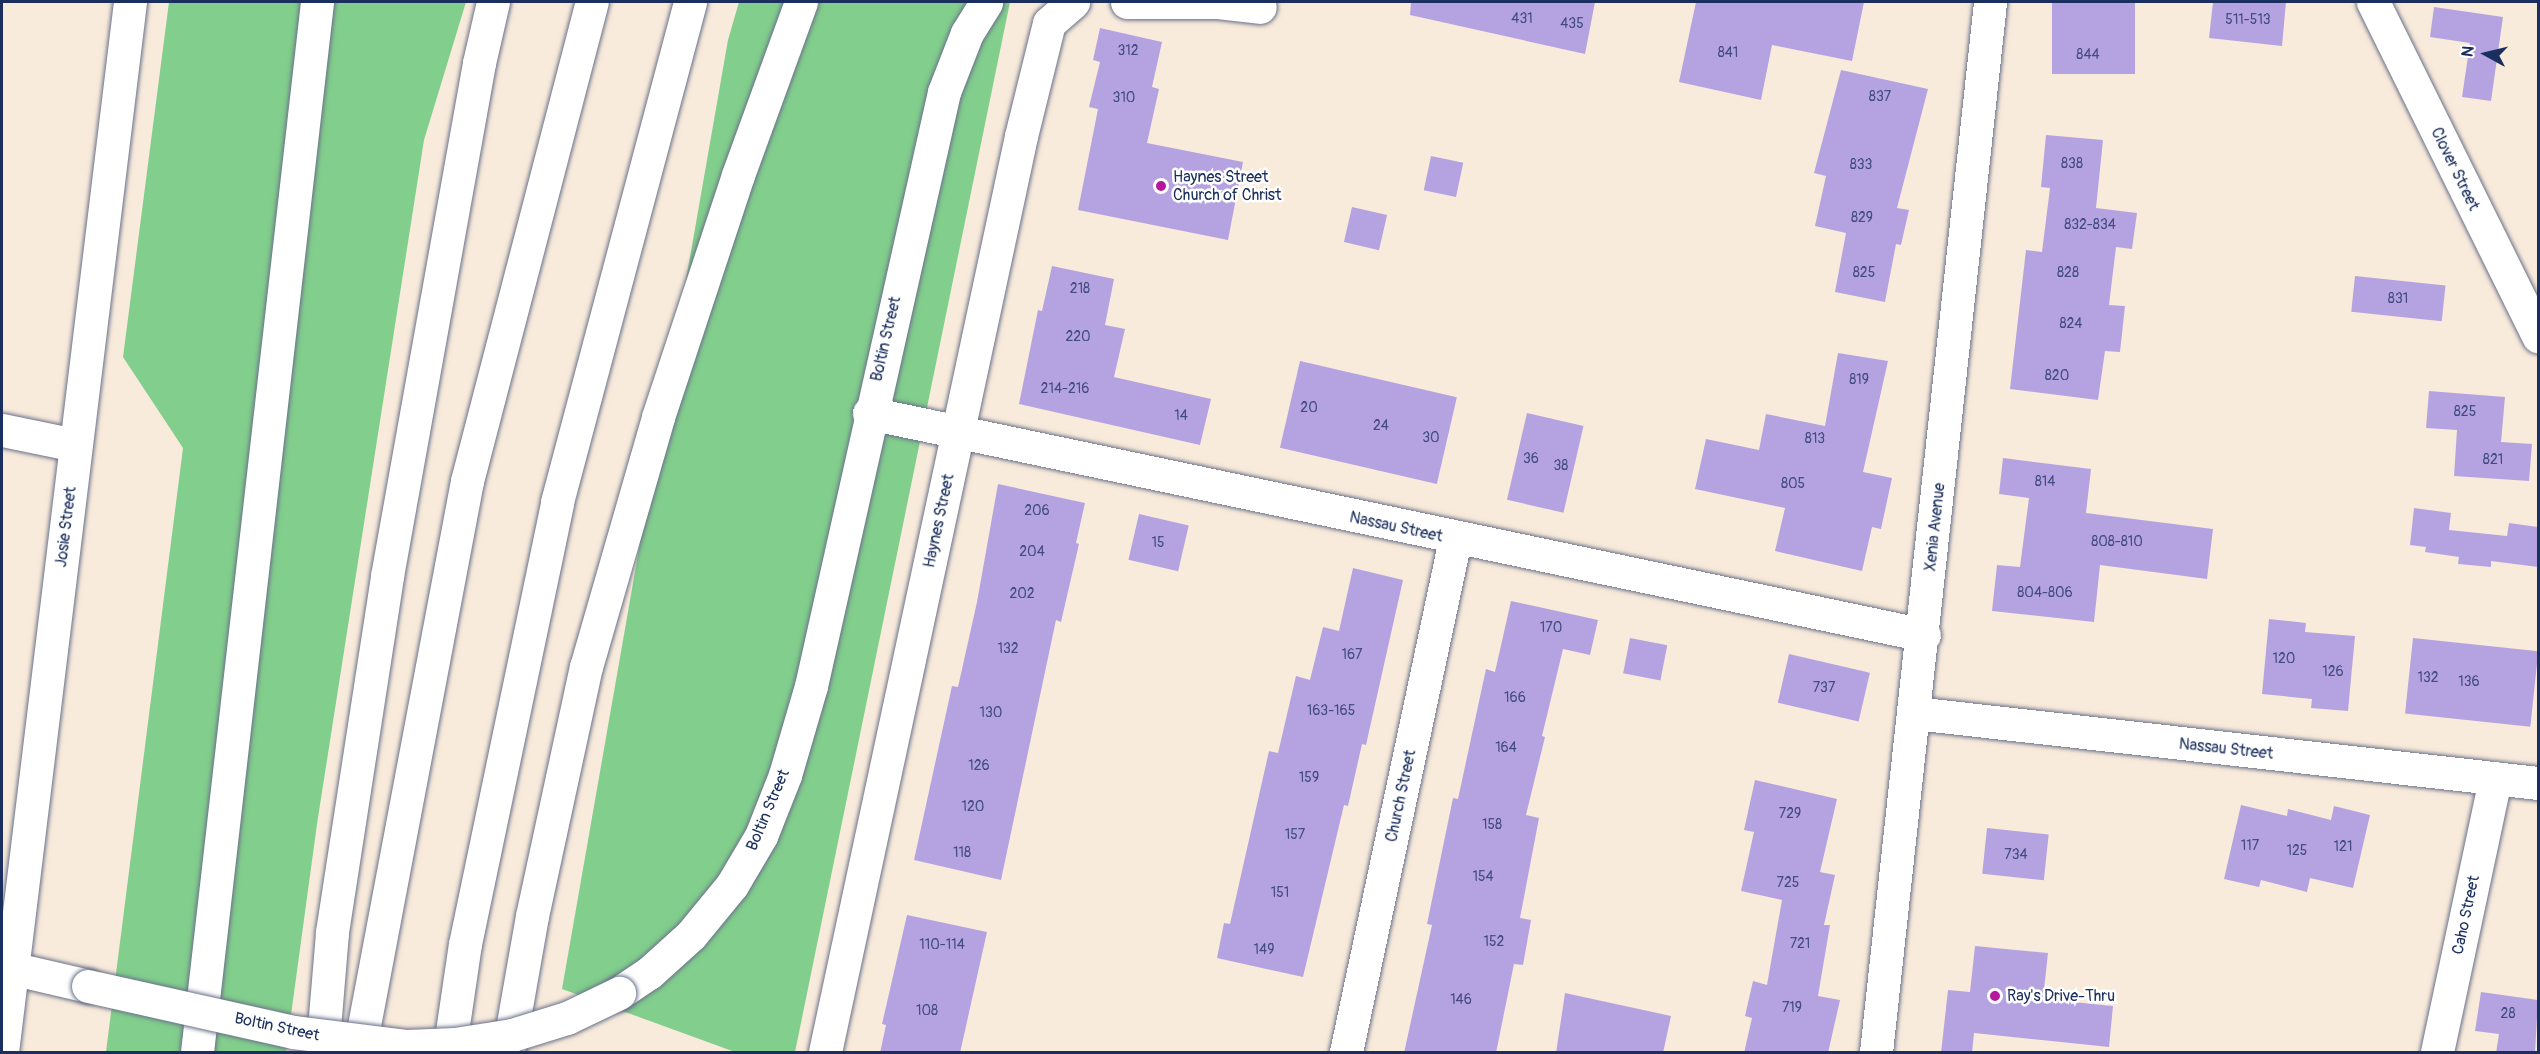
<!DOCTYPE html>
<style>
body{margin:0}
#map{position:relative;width:2540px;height:1054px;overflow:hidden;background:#f9ebdb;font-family:Pangolin,sans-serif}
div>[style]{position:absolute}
.green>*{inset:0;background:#82ce8c}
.building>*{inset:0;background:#b5a3e1;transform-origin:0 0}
.roads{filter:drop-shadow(0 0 2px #69718a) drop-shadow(0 0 2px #69718a)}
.minor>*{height:33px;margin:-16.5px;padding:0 16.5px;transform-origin:16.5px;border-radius:16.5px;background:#fff}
.highway>*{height:33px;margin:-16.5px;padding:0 16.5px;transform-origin:16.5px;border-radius:16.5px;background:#fff}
.bridges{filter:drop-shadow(0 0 2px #69718a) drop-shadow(0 0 2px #69718a)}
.minor-bridge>*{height:33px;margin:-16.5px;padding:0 16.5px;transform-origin:16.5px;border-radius:16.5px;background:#fff}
.dots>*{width:16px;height:16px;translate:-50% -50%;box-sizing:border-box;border:3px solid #fff;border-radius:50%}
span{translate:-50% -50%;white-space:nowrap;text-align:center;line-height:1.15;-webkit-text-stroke:5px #fff;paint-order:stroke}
.number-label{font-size:14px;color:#424c7f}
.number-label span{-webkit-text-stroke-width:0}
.street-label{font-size:16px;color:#1b2f5e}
.poi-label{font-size:16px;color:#1b2f5e}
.left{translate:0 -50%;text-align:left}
.frame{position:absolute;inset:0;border:3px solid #1b2f5e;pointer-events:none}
.north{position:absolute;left:2456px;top:24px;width:60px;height:60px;-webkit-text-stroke:4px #fff;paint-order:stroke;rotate:278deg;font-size:16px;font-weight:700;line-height:24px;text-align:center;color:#1b2f5e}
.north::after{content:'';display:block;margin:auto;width:21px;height:27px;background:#1b2f5e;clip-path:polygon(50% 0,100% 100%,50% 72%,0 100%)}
</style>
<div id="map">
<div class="green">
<i style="clip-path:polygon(169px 2px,466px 2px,424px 140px,317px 824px,286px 1052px,106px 1052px,183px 448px,123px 357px)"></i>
<i style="clip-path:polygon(739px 2px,1010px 2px,795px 1052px,735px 1052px,562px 989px,728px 40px)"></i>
</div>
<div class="building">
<i style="clip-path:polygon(1411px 2px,1595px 2px,1585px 54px,1410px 15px)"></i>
<i style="clip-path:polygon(1696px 2px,1864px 2px,1852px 61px,1772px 45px,1761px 100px,1679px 82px)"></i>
<i style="left:2052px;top:2px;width:83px;height:72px"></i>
<i style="clip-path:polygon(2213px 2px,2286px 2px,2282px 46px,2209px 38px)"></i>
<i style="clip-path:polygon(2434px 7px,2503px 17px,2491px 101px,2462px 97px,2470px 43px,2430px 37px)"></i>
<i style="clip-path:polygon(1100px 28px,1162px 42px,1152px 87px,1159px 89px,1147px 143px,1243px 162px,1228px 240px,1078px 210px,1098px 109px,1089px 107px,1100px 62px,1093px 60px)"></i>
<i style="clip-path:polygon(1841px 70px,1928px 89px,1897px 208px,1909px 210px,1901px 245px,1896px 244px,1885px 302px,1835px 292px,1846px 233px,1815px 226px,1826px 176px,1814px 173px)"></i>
<i style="clip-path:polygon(2046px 135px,2103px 140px,2096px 208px,2137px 213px,2132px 249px,2116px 247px,2109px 305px,2125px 306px,2120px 352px,2105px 351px,2098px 400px,2010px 389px,2026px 250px,2042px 252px,2050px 188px,2041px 187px)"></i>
<i style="left:1431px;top:156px;width:33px;height:35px;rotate:12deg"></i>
<i style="left:1352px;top:207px;width:36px;height:36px;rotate:13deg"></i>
<i style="clip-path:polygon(1052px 266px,1114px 279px,1105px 325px,1125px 329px,1114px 377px,1211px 399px,1200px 445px,1019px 404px,1038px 310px,1042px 311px)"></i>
<i style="left:2355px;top:276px;width:91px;height:36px;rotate:6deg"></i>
<i style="clip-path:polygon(1838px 353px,1888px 361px,1863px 472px,1892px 478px,1881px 529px,1872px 527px,1862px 571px,1775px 551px,1785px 508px,1695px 489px,1706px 439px,1759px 450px,1766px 414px,1825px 426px)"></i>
<i style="left:1300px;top:361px;width:161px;height:89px;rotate:13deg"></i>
<i style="clip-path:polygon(2429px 391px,2505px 397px,2501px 442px,2532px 444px,2529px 481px,2454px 476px,2457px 430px,2426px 428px)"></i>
<i style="left:1527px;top:413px;width:58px;height:89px;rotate:13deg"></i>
<i style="clip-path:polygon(2003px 458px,2091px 469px,2086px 513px,2213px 529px,2207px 579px,2100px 565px,2094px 622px,1992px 611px,1997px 565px,2020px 567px,2029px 498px,1999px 494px)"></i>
<i style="clip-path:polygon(998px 484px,1085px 503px,1076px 543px,1079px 544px,1061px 622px,1056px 620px,1001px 880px,914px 860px,952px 686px,958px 687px,977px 602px)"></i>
<i style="clip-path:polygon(2414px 508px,2451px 513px,2449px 530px,2507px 536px,2509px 523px,2538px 527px,2538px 567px,2491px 561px,2491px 567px,2458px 564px,2459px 557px,2425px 552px,2426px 547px,2410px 545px)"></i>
<i style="left:1139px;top:514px;width:51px;height:47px;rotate:13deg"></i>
<i style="clip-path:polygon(1353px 568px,1403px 580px,1366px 745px,1362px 744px,1348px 806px,1344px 805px,1303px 977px,1217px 958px,1224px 923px,1230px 924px,1269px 751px,1278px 753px,1296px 676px,1310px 680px,1323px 627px,1339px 631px)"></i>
<i style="clip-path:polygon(1511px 601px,1598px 620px,1590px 655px,1563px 649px,1542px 736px,1545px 737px,1526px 815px,1539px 818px,1520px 918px,1531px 920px,1523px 965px,1514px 964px,1496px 1053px,1404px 1053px,1432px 925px,1427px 924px,1453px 798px,1458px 799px,1486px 669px,1495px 672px)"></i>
<i style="clip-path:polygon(2269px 619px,2306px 623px,2305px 632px,2355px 636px,2348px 711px,2311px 708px,2312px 699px,2262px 694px)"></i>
<i style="left:1630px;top:638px;width:38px;height:36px;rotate:11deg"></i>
<i style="left:2413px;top:638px;width:126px;height:76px;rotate:6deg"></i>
<i style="left:1789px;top:654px;width:83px;height:50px;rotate:13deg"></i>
<i style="clip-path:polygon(1755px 780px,1837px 799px,1820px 872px,1835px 875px,1824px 925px,1830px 925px,1818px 996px,1840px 1000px,1828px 1053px,1744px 1053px,1752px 1018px,1745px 1016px,1753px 981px,1767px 985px,1782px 900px,1741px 891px,1754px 832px,1744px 830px)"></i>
<i style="clip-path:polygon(2241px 805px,2287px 816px,2288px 809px,2331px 820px,2334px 806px,2370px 815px,2353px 888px,2310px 878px,2307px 892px,2261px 880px,2259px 887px,2224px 879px)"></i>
<i style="left:1987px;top:828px;width:62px;height:46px;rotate:6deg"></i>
<i style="clip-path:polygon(907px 915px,987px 932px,960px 1053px,880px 1053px,886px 1025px,882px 1024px)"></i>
<i style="clip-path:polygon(1975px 946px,2048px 953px,2043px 999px,2113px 1006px,2109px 1047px,1974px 1033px,1972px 1053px,1941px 1053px,1948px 990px,1970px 992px)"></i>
<i style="clip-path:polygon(2481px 992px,2538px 1000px,2535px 1053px,2496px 1053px,2499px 1034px,2475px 1031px)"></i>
<i style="clip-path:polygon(1565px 993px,1671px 1016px,1663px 1053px,1556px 1053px)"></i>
</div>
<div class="roads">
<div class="minor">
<i style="left:1127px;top:2px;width:91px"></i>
<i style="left:1218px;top:2px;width:42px;rotate:6.8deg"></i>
<i style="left:2373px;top:2px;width:373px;rotate:63.7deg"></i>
<i style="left:869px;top:413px;width:1078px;rotate:11.88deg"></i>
<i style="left:2px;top:430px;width:75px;rotate:11.6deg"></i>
<i style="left:1914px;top:713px;width:628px;rotate:6.4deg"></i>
<i style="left:2px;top:966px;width:88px;rotate:13.1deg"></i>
<i style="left:619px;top:993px;width:36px;rotate:-34deg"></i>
<i style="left:649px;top:973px;width:57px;rotate:-42.1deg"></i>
<i style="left:691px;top:935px;width:65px;rotate:-50.6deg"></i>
<i style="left:732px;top:885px;width:57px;rotate:-59.4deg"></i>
<i style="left:761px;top:836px;width:66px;rotate:-68.5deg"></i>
<i style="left:785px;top:775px;width:93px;rotate:-73.7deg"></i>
<i style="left:811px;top:686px;width:609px;rotate:-77.38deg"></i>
<i style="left:944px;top:92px;width:63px;rotate:-68.7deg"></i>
<i style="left:967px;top:33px;width:36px;rotate:-58deg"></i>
<i style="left:2px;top:1052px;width:1058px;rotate:-83.05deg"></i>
<i style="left:825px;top:1052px;width:937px;rotate:-77.92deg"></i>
<i style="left:1021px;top:136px;width:116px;rotate:-76.1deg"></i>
<i style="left:1049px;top:23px;width:32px;rotate:-41deg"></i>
<i style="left:1346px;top:1052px;width:524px;rotate:-78deg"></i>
<i style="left:1876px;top:1052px;width:1056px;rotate:-83.8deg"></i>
<i style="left:2437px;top:1052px;width:280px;rotate:-78deg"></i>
</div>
<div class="highway">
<i style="left:197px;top:1052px;width:1057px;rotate:-83.48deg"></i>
<i style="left:322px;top:1052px;width:120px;rotate:-85.2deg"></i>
<i style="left:332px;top:932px;width:360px;rotate:-81.2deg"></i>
<i style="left:387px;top:576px;width:521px;rotate:-79.83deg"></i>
<i style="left:479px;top:63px;width:63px;rotate:-77.1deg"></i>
<i style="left:359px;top:1052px;width:581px;rotate:-79.29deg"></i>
<i style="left:467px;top:481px;width:495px;rotate:-75.4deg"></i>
<i style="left:449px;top:1052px;width:109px;rotate:-81.6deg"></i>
<i style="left:465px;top:944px;width:451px;rotate:-78.2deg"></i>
<i style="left:557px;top:502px;width:517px;rotate:-75.1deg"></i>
<i style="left:508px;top:1052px;width:138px;rotate:-80deg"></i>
<i style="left:532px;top:916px;width:255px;rotate:-77.8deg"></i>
<i style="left:586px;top:667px;width:260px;rotate:-73.9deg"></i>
<i style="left:658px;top:417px;width:255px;rotate:-71.7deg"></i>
<i style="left:738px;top:175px;width:184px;rotate:-70deg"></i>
</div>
</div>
<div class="bridges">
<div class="minor-bridge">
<i style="left:88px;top:986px;width:210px;rotate:12.6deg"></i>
<i style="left:293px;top:1032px;width:115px;rotate:7deg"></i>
<i style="left:407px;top:1046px;width:48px;rotate:-2.4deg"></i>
<i style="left:455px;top:1044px;width:58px;rotate:-9deg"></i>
<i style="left:512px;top:1035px;width:58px;rotate:-17.2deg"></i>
<i style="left:567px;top:1018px;width:58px;rotate:-25.7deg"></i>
</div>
</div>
<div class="dots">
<i style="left:1161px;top:186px;background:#b5179e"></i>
<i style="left:1995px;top:996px;background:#b5179e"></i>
</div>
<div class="number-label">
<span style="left:1522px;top:19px">431</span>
<span style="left:2248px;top:20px">511-513</span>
<span style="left:1572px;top:24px">435</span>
<span style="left:1128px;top:51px">312</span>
<span style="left:1728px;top:53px">841</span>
<span style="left:2088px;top:55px">844</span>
<span style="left:1880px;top:97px">837</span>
<span style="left:1124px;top:98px">310</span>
<span style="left:2072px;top:164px">838</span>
<span style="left:1861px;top:165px">833</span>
<span style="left:1862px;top:218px">829</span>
<span style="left:2090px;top:225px">832-834</span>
<span style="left:1864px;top:273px">825</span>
<span style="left:2068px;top:273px">828</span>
<span style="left:1080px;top:289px">218</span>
<span style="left:2398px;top:299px">831</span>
<span style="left:2071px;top:324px">824</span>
<span style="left:1078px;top:337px">220</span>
<span style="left:2057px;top:376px">820</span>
<span style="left:1859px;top:380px">819</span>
<span style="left:1065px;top:389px">214-216</span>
<span style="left:1309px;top:408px">20</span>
<span style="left:2465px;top:412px">825</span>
<span style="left:1181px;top:416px">14</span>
<span style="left:1381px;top:426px">24</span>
<span style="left:1431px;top:438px">30</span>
<span style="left:1815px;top:439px">813</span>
<span style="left:1531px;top:459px">36</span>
<span style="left:2493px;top:460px">821</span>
<span style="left:1561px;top:466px">38</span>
<span style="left:2045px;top:482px">814</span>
<span style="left:1793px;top:484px">805</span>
<span style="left:1037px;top:511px">206</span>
<span style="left:2117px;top:542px">808-810</span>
<span style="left:1158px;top:543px">15</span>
<span style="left:1032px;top:552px">204</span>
<span style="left:2045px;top:593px">804-806</span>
<span style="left:1022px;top:594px">202</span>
<span style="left:1551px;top:628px">170</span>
<span style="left:1008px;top:649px">132</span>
<span style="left:1352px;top:655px">167</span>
<span style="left:2284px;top:659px">120</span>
<span style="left:2333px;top:672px">126</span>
<span style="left:2428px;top:678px">132</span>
<span style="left:2469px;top:682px">136</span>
<span style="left:1824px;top:688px">737</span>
<span style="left:1515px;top:698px">166</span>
<span style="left:1331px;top:711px">163-165</span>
<span style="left:991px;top:713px">130</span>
<span style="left:1506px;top:748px">164</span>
<span style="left:979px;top:766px">126</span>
<span style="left:1309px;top:778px">159</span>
<span style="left:973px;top:807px">120</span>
<span style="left:1790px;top:814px">729</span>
<span style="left:1492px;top:825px">158</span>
<span style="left:1295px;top:835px">157</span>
<span style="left:2250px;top:846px">117</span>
<span style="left:2343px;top:847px">121</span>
<span style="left:2297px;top:851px">125</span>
<span style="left:962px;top:853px">118</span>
<span style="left:2016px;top:855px">734</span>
<span style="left:1483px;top:877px">154</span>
<span style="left:1788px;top:883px">725</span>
<span style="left:1280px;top:893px">151</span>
<span style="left:1494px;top:942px">152</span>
<span style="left:1800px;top:944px">721</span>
<span style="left:942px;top:945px">110-114</span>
<span style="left:1264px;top:950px">149</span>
<span style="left:1461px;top:1000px">146</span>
<span style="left:1792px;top:1008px">719</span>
<span style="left:927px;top:1011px">108</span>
<span style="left:2508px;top:1014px">28</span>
</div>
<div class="street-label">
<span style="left:2455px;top:169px;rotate:64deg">Clover Street</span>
<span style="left:886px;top:339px;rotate:-77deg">Boltin Street</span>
<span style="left:939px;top:521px;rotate:-78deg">Haynes Street</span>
<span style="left:66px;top:527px;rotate:-83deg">Josie Street</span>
<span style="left:1396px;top:527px;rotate:12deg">Nassau Street</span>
<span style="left:1935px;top:527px;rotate:-84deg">Xenia Avenue</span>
<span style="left:2226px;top:749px;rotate:6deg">Nassau Street</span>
<span style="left:1401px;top:796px;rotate:-78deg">Church Street</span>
<span style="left:768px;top:810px;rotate:-67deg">Boltin Street</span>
<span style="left:2466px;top:915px;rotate:-78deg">Caho Street</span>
<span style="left:277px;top:1027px;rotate:12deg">Boltin Street</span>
</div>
<div class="poi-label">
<span class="left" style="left:1173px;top:186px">Haynes Street<br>Church of Christ</span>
<span class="left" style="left:2007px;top:996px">Ray's Drive-Thru</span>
</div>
<div class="frame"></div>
<div class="north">N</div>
</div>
